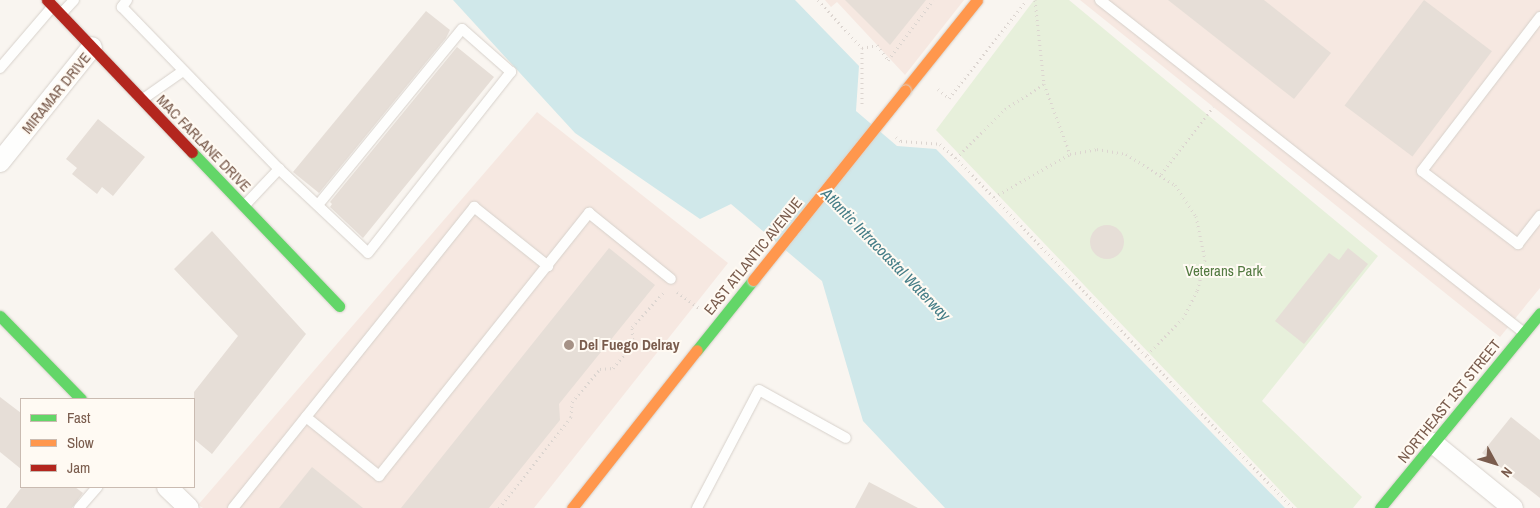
<!DOCTYPE html>
<style>
body{margin:0}
#map{position:relative;width:1540px;height:508px;overflow:hidden;background:#f9f5f0;font-family:"Archivo Narrow",sans-serif}
div>[style]{position:absolute}
.commercial>*{inset:0;background:#f6e8e1}
.green>*{inset:0;background:#e7f0db}
.water>*{inset:0;background:#d0e8ea}
.building>*{inset:0;background:#e6ded7;transform-origin:0 0}
.round{border-radius:50%}
.path>*{height:3px;margin-top:-1.5px;transform-origin:0;background:repeating-linear-gradient(90deg,#dcd5d0 0 1px,transparent 0 5px)}
.roads{filter:drop-shadow(0 0 1px #d7d1cb) drop-shadow(0 0 1px #d7d1cb)}
.lane>*{height:10px;margin:-5px;padding:0 5px;transform-origin:5px;border-radius:5px;background:#fefefd}
.street>*{height:20px;margin:-10px;padding:0 10px;transform-origin:10px;border-radius:10px;background:#fefefd}
.fast>*{height:11px;margin:-5.5px;padding:0 5.5px;transform-origin:5.5px;border-radius:5.5px;background:#63d668}
.slow>*{height:11px;margin:-5.5px;padding:0 5.5px;transform-origin:5.5px;border-radius:5.5px;background:#ff974d}
.jam>*{height:11px;margin:-5.5px;padding:0 5.5px;transform-origin:5.5px;border-radius:5.5px;background:#b3261e}
.bridges{filter:drop-shadow(0 0 1px #d9d2cb) drop-shadow(0 0 1px #d9d2cb)}
.slow-bridge>*{height:11px;margin:-5.5px;padding:0 5.5px;transform-origin:5.5px;border-radius:5.5px;background:#ff974d}
.dots>*{width:14px;height:14px;translate:-50% -50%;box-sizing:border-box;border:2px solid #fffaf3;border-radius:50%}
span{translate:-50% -50%;white-space:nowrap;text-align:center;line-height:1.15;-webkit-text-stroke:4px #fffaf3;paint-order:stroke}
.street-label{font-size:15px;color:#7a5c4d}
.park-label{font-size:15px;color:#537a41}
.poi-label{font-size:15px;color:#7a5c4d;font-weight:700}
.left{translate:0 -50%;text-align:left}
.water-label{font-size:16px;color:#437c86;font-style:italic}
.legend{position:absolute;left:20px;top:398px;width:175px;height:90px;box-sizing:border-box;background:#fffaf3;border:1px solid #cabbb1;margin:0;padding:6px 9px;list-style:none;font-size:15px;color:#7a5c4d}
.legend li{display:flex;align-items:center;gap:10px;height:25px}
.legend b{width:25px;border:1px solid #cabbb1}
.north{position:absolute;left:1470px;top:438px;width:50px;height:50px;-webkit-text-stroke:4px #fffaf3;paint-order:stroke;rotate:129deg;font-size:14px;font-weight:700;line-height:20px;text-align:center;color:#7a5c4d}
.north::after{content:'';display:block;margin:auto;width:18px;height:22px;background:#7a5c4d;clip-path:polygon(50% 0,100% 100%,50% 72%,0 100%)}
</style>
<div id="map">
<div class="commercial">
<i style="clip-path:polygon(825px 0,964px 0,905px 75px,837px 2px,831px 7px)"></i>
<i style="clip-path:polygon(1080px 0,1540px 0,1540px 288px,1500px 337px)"></i>
<i style="clip-path:polygon(537px 112px,728px 263px,534px 508px,203px 508px,198px 505px)"></i>
</div>
<div class="green">
<i style="clip-path:polygon(1034px 0,1069px 0,1378px 256px,1262px 401px,1362px 497px,1353px 508px,1297px 508px,936px 130px)"></i>
</div>
<div class="water">
<i style="clip-path:polygon(453px 0,795px 0,859px 66px,856px 111px,897px 146px,936px 149px,1285px 508px,945px 508px,863px 421px,822px 281px,731px 204px,700px 219px,575px 133px)"></i>
</div>
<div class="building">
<i style="clip-path:polygon(845px 0,926px 0,890px 45px)"></i>
<i style="clip-path:polygon(1168px 0,1264px 0,1331px 53px,1294px 99px)"></i>
<i style="left:1424px;top:0;width:85px;height:132px;rotate:37deg"></i>
<i style="clip-path:polygon(426px 11px,450px 30px,446px 38px,319px 193px,293px 172px)"></i>
<i style="clip-path:polygon(457px 47px,494px 77px,363px 238px,330px 207px,332px 204px,330px 202px)"></i>
<i style="clip-path:polygon(98px 119px,145px 157px,113px 196px,102px 187px,97px 194px,72px 174px,77px 168px,66px 159px)"></i>
<i class="round" style="left:1090px;top:225px;width:34px;height:34px"></i>
<i style="clip-path:polygon(212px 231px,306px 334px,212px 454px,194px 439px,194px 392px,238px 336px,174px 269px)"></i>
<i style="clip-path:polygon(609px 248px,655px 285px,559px 404px,560px 420px,489px 508px,401px 508px)"></i>
<i style="clip-path:polygon(1348px 248px,1368px 264px,1304px 344px,1275px 321px,1329px 253px,1339px 260px)"></i>
<i style="clip-path:polygon(0 397px,21px 413px,21px 469px,0 452px)"></i>
<i style="clip-path:polygon(1511px 417px,1540px 440px,1540px 498px,1482px 453px)"></i>
<i style="clip-path:polygon(312px 467px,363px 508px,279px 508px)"></i>
<i style="clip-path:polygon(869px 482px,918px 508px,855px 508px)"></i>
<i style="clip-path:polygon(22px 487px,75px 487px,83px 493px,72px 508px,6px 508px)"></i>
</div>
<div class="path">
<i style="left:818px;top:0;width:65px;rotate:47.5deg"></i>
<i style="left:862px;top:48px;width:15px;rotate:-11deg"></i>
<i style="left:877px;top:45px;width:19px;rotate:54deg"></i>
<i style="left:888px;top:60px;width:75px;rotate:-53.1deg"></i>
<i style="left:1035px;top:0;width:84px;rotate:83.9deg"></i>
<i style="left:1044px;top:84px;width:75px;rotate:69.6deg"></i>
<i style="left:1070px;top:154px;width:27px;rotate:-10deg"></i>
<i style="left:1097px;top:149px;width:29px;rotate:10deg"></i>
<i style="left:1126px;top:154px;width:58px;rotate:32.3deg"></i>
<i style="left:1175px;top:185px;width:37px;rotate:56deg"></i>
<i style="left:1196px;top:216px;width:45px;rotate:78.4deg"></i>
<i style="left:1205px;top:260px;width:32px;rotate:104deg"></i>
<i style="left:1197px;top:291px;width:30px;rotate:117deg"></i>
<i style="left:1183px;top:318px;width:53px;rotate:134.2deg"></i>
<i style="left:1146px;top:356px;width:274px;rotate:-133.8deg"></i>
<i style="left:956px;top:158px;width:69px;rotate:-45deg"></i>
<i style="left:1005px;top:109px;width:46px;rotate:-32.7deg"></i>
<i style="left:862px;top:48px;width:58px;rotate:90deg"></i>
<i style="left:938px;top:89px;width:14px;rotate:39deg"></i>
<i style="left:949px;top:98px;width:125px;rotate:-51.5deg"></i>
<i style="left:896px;top:137px;width:6px;rotate:39deg"></i>
<i style="left:901px;top:141px;width:39px;rotate:4deg"></i>
<i style="left:940px;top:144px;width:21px;rotate:41deg"></i>
<i style="left:1161px;top:174px;width:85px;rotate:-52.2deg"></i>
<i style="left:994px;top:197px;width:87px;rotate:-29.5deg"></i>
<i style="left:677px;top:292px;width:29px;rotate:36deg"></i>
<i style="left:1146px;top:356px;width:211px;rotate:46deg"></i>
<i style="left:499px;top:508px;width:116px;rotate:-51.6deg"></i>
<i style="left:571px;top:417px;width:15px;rotate:-86deg"></i>
<i style="left:572px;top:402px;width:43px;rotate:-49.7deg"></i>
<i style="left:600px;top:369px;width:13px;rotate:-4deg"></i>
<i style="left:613px;top:368px;width:31px;rotate:-50deg"></i>
<i style="left:633px;top:344px;width:17px;rotate:-93deg"></i>
<i style="left:632px;top:327px;width:47px;rotate:-47.6deg"></i>
</div>
<div class="roads">
<div class="lane">
<i style="left:127px;top:0;width:9px;rotate:126deg"></i>
<i style="left:122px;top:7px;width:226px;rotate:45.9deg"></i>
<i style="left:279px;top:169px;width:122px;rotate:43.3deg"></i>
<i style="left:368px;top:253px;width:231px;rotate:-51.7deg"></i>
<i style="left:511px;top:72px;width:65px;rotate:-138.7deg"></i>
<i style="left:462px;top:29px;width:227px;rotate:129.3deg"></i>
<i style="left:1100px;top:0;width:538px;rotate:38.13deg"></i>
<i style="left:61px;top:14px;width:19px;rotate:-47deg"></i>
<i style="left:1540px;top:17px;width:194px;rotate:127.5deg"></i>
<i style="left:1422px;top:171px;width:121px;rotate:37.2deg"></i>
<i style="left:1518px;top:244px;width:36px;rotate:-52deg"></i>
<i style="left:0;top:68px;width:82px;rotate:-49.5deg"></i>
<i style="left:143px;top:99px;width:49px;rotate:-35deg"></i>
<i style="left:245px;top:205px;width:50px;rotate:-46.6deg"></i>
<i style="left:306px;top:417px;width:94px;rotate:38.9deg"></i>
<i style="left:379px;top:476px;width:337px;rotate:-51.4deg"></i>
<i style="left:589px;top:213px;width:105px;rotate:38.8deg"></i>
<i style="left:79px;top:508px;width:28px;rotate:-49deg"></i>
<i style="left:233px;top:508px;width:386px;rotate:-51.3deg"></i>
<i style="left:474px;top:207px;width:95px;rotate:38.6deg"></i>
<i style="left:697px;top:508px;width:133px;rotate:-62.3deg"></i>
<i style="left:759px;top:390px;width:99px;rotate:28.9deg"></i>
</div>
<div class="street">
<i style="left:0;top:162px;width:147px;rotate:-51.3deg"></i>
<i style="left:1433px;top:443px;width:103px;rotate:39.1deg"></i>
<i style="left:167px;top:487px;width:30px;rotate:44deg"></i>
</div>
<div class="fast">
<i style="left:192px;top:152px;width:213px;rotate:46.3deg"></i>
<i style="left:0;top:316px;width:116px;rotate:45.7deg"></i>
<i style="left:697px;top:350px;width:90px;rotate:-51.3deg"></i>
<i style="left:1380px;top:508px;width:252px;rotate:-50.6deg"></i>
</div>
<div class="slow">
<i style="left:905px;top:90px;width:115px;rotate:-51.3deg"></i>
<i style="left:572px;top:508px;width:201px;rotate:-51.7deg"></i>
</div>
<div class="jam">
<i style="left:47px;top:0;width:210px;rotate:46.4deg"></i>
</div>
</div>
<div class="bridges">
<div class="slow-bridge">
<i style="left:753px;top:280px;width:243px;rotate:-51.3deg"></i>
</div>
</div>
<div class="dots">
<i style="left:569px;top:345px;background:#a69286"></i>
</div>
<div class="street-label">
<span style="left:56px;top:93px;rotate:-51deg">MIRAMAR DRIVE</span>
<span style="left:204px;top:143px;rotate:46deg">MAC FARLANE DRIVE</span>
<span style="left:753px;top:256px;rotate:-51deg">EAST ATLANTIC AVENUE</span>
<span style="left:1449px;top:401px;rotate:-51deg">NORTHEAST 1ST STREET</span>
</div>
<div class="park-label">
<span style="left:1224px;top:271px">Veterans Park</span>
</div>
<div class="poi-label">
<span class="left" style="left:579px;top:345px">Del Fuego Delray</span>
</div>
<div class="water-label">
<span style="left:886px;top:254px;rotate:46deg">Atlantic Intracoastal Waterway</span>
</div>
<ul class="legend">
<li><b style="height:6px;background:#63d668"></b>Fast</li>
<li><b style="height:6px;background:#ff974d"></b>Slow</li>
<li><b style="height:6px;background:#b3261e"></b>Jam</li>
</ul>
<div class="north">N</div>
</div>
